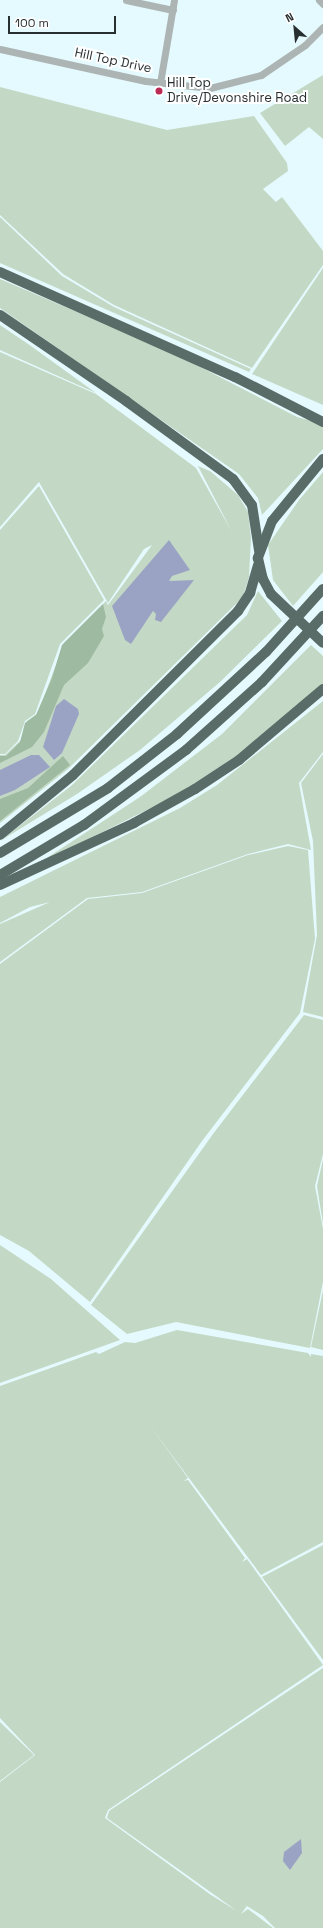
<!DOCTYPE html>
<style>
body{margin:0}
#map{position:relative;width:323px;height:1928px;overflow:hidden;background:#e5fafe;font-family:"Space Grotesk",sans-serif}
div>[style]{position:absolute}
.green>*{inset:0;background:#c3d9c5}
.forest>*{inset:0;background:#9ebaa0}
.water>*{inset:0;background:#9ba3c4}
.minor>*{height:7px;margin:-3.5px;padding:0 3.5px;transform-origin:3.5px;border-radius:3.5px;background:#acb5b3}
.highway>*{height:10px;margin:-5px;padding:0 5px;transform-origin:5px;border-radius:5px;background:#596c67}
.dots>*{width:11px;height:11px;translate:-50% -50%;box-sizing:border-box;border:2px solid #fff;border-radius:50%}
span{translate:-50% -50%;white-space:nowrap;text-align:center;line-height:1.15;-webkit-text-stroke:4px #fff;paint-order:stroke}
.street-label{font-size:13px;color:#272f31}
.poi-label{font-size:13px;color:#272f31}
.left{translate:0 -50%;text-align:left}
.north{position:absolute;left:275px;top:8px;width:40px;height:40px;-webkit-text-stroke:3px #fff;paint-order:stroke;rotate:333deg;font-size:11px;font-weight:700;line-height:16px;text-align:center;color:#272f31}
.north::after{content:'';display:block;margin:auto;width:14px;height:18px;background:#272f31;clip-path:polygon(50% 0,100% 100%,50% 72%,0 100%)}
.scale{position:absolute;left:8px;top:16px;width:108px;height:18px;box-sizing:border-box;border:2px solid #272f31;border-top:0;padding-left:5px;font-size:12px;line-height:14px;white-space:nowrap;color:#272f31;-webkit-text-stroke:3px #fff;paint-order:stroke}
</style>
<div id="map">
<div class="green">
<i style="clip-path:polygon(323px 75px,323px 139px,309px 127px,285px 146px,260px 113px)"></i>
<i style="clip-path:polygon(0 87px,167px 130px,254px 116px,287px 163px,288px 171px,263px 189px,276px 202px,282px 197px,323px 251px,323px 265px,252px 368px,114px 305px,63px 274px,0 215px)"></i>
<i style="clip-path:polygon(0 217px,62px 276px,114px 307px,251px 369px,249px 372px,0 263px)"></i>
<i style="clip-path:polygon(323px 268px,323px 405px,252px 374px)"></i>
<i style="clip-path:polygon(0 279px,173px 353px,297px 417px,323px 424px,323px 449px,262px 515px,258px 498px,239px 474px,0 308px)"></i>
<i style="clip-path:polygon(0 325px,31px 346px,96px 393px,0 350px)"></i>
<i style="clip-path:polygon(0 352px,96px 394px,196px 468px,232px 532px,198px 466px,210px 471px,238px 495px,248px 512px,251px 538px,249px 577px,243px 597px,68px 769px,0 823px,0 755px,5px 755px,22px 739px,27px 721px,38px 713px,64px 643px,106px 601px,108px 605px,152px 545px,144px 549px,108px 603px,39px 482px,0 527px)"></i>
<i style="clip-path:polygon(323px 472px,323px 572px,293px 606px,273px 580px,268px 545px,299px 500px)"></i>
<i style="clip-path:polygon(39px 486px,104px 600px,60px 644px,35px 714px,25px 721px,18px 741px,5px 754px,0 754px,0 530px)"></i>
<i style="clip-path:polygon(258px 591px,282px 621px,220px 682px,140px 750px,77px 794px,0 841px,71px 786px,247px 615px)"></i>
<i style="clip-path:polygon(311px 645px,323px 656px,323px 685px,244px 751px,175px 796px,36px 865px,140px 797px,222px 734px)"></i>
<i style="clip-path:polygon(323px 701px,323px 752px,299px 783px,311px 850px,288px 844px,248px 854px,142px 892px,87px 898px,0 962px,0 924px,50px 902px,30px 907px,0 923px,0 897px,180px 808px,217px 785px)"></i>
<i style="clip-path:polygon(323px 754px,323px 1017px,303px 1012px,317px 935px,313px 841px,301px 783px)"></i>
<i style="clip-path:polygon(288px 846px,308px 850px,315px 939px,300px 1013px,202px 1141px,90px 1302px,29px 1251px,0 1235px,0 964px,88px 899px,142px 893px,248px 855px)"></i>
<i style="clip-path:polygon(304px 1015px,323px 1020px,323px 1154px,315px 1186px,323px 1229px,323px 1282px,310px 1348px,176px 1322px,127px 1334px,91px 1305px,213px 1134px)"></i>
<i style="clip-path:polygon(323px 1159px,323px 1224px,317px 1186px)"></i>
<i style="clip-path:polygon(0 1245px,51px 1279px,120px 1340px,0 1383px)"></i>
<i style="clip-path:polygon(323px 1290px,323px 1350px,311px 1347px)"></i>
<i style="clip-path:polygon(177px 1330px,308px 1353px,311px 1357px,311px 1354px,323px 1356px,323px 1542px,261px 1575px,148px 1423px,188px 1478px,184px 1481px,188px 1480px,245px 1558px,242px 1562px,247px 1559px,323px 1665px,108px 1810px,105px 1818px,211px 1895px,237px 1911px,107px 1818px,109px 1811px,323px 1668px,323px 1928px,275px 1928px,263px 1916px,247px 1906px,241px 1914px,248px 1909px,273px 1928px,0 1928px,0 1782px,35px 1755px,0 1718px,0 1386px,96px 1352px,99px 1354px,125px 1342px,135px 1343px)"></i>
<i style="clip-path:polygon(323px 1545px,323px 1660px,262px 1577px)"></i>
<i style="clip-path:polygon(0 1722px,34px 1755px,0 1781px)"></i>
</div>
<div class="forest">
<i style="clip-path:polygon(103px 604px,106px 617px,102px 629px,104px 636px,88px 663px,64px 685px,44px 732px,32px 747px,0 763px,0 756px,6px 756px,20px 742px,25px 723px,36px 715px,52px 678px,62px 645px)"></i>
<i style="clip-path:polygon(63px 756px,70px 765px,0 821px,0 799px,28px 788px)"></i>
</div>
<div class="water">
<i style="clip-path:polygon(169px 540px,190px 570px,172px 576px,169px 581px,194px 580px,161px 622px,155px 620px,156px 614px,153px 611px,131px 644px,125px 640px,112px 606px)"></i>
<i style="clip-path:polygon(64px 699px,78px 709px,79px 714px,62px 753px,54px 760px,43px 747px,56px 706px)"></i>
<i style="clip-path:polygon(31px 755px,39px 755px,50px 767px,15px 790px,0 796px,0 770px)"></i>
<i style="clip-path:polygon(301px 1839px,302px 1853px,290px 1870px,283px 1861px,284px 1852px)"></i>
</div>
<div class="minor">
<i style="left:126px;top:0;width:48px;rotate:12deg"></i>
<i style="left:319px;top:0;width:6px;rotate:45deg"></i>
<i style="left:0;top:49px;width:149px;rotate:12.4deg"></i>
<i style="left:146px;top:81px;width:64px;rotate:6.2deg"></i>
<i style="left:210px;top:88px;width:53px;rotate:-14.3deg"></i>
<i style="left:261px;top:75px;width:53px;rotate:-34.3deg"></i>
<i style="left:305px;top:45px;width:25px;rotate:-45deg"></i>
<i style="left:160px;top:83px;width:84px;rotate:-80.4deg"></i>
</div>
<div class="highway">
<i style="left:0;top:272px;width:257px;rotate:24.1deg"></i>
<i style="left:235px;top:377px;width:99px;rotate:27.1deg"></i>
<i style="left:0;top:315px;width:153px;rotate:34.3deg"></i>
<i style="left:126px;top:401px;width:132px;rotate:36.1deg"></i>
<i style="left:233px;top:479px;width:32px;rotate:54deg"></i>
<i style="left:252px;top:505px;width:46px;rotate:81.2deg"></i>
<i style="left:323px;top:459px;width:80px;rotate:129.4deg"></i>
<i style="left:272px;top:521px;width:40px;rotate:111deg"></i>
<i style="left:258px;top:558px;width:22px;rotate:77deg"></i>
<i style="left:263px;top:579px;width:17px;rotate:62deg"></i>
<i style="left:271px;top:594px;width:71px;rotate:43.3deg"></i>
<i style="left:0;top:835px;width:94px;rotate:-39.4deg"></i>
<i style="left:73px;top:775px;width:233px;rotate:-44.8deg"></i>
<i style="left:238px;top:611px;width:22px;rotate:-56deg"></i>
<i style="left:250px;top:593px;width:29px;rotate:-74deg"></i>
<i style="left:0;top:853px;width:126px;rotate:-31deg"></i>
<i style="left:108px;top:788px;width:88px;rotate:-38deg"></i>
<i style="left:177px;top:734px;width:121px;rotate:-42.7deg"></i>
<i style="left:266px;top:652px;width:85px;rotate:-47.9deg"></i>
<i style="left:0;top:875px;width:98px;rotate:-30.8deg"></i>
<i style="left:84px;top:825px;width:127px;rotate:-36.3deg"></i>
<i style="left:186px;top:750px;width:102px;rotate:-41.8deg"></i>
<i style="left:262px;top:682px;width:90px;rotate:-47.3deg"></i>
<i style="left:0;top:885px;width:148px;rotate:-24.8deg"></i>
<i style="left:134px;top:823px;width:70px;rotate:-29.1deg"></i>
<i style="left:195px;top:789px;width:53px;rotate:-33.4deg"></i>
<i style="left:239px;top:760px;width:110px;rotate:-40.2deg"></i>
</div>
<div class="dots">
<i style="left:159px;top:91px;background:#ba2a54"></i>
</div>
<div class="street-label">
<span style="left:113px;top:61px;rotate:12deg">Hill Top Drive</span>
</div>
<div class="poi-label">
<span class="left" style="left:167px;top:91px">Hill Top<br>Drive/Devonshire Road</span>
</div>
<div class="north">N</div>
<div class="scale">100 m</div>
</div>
